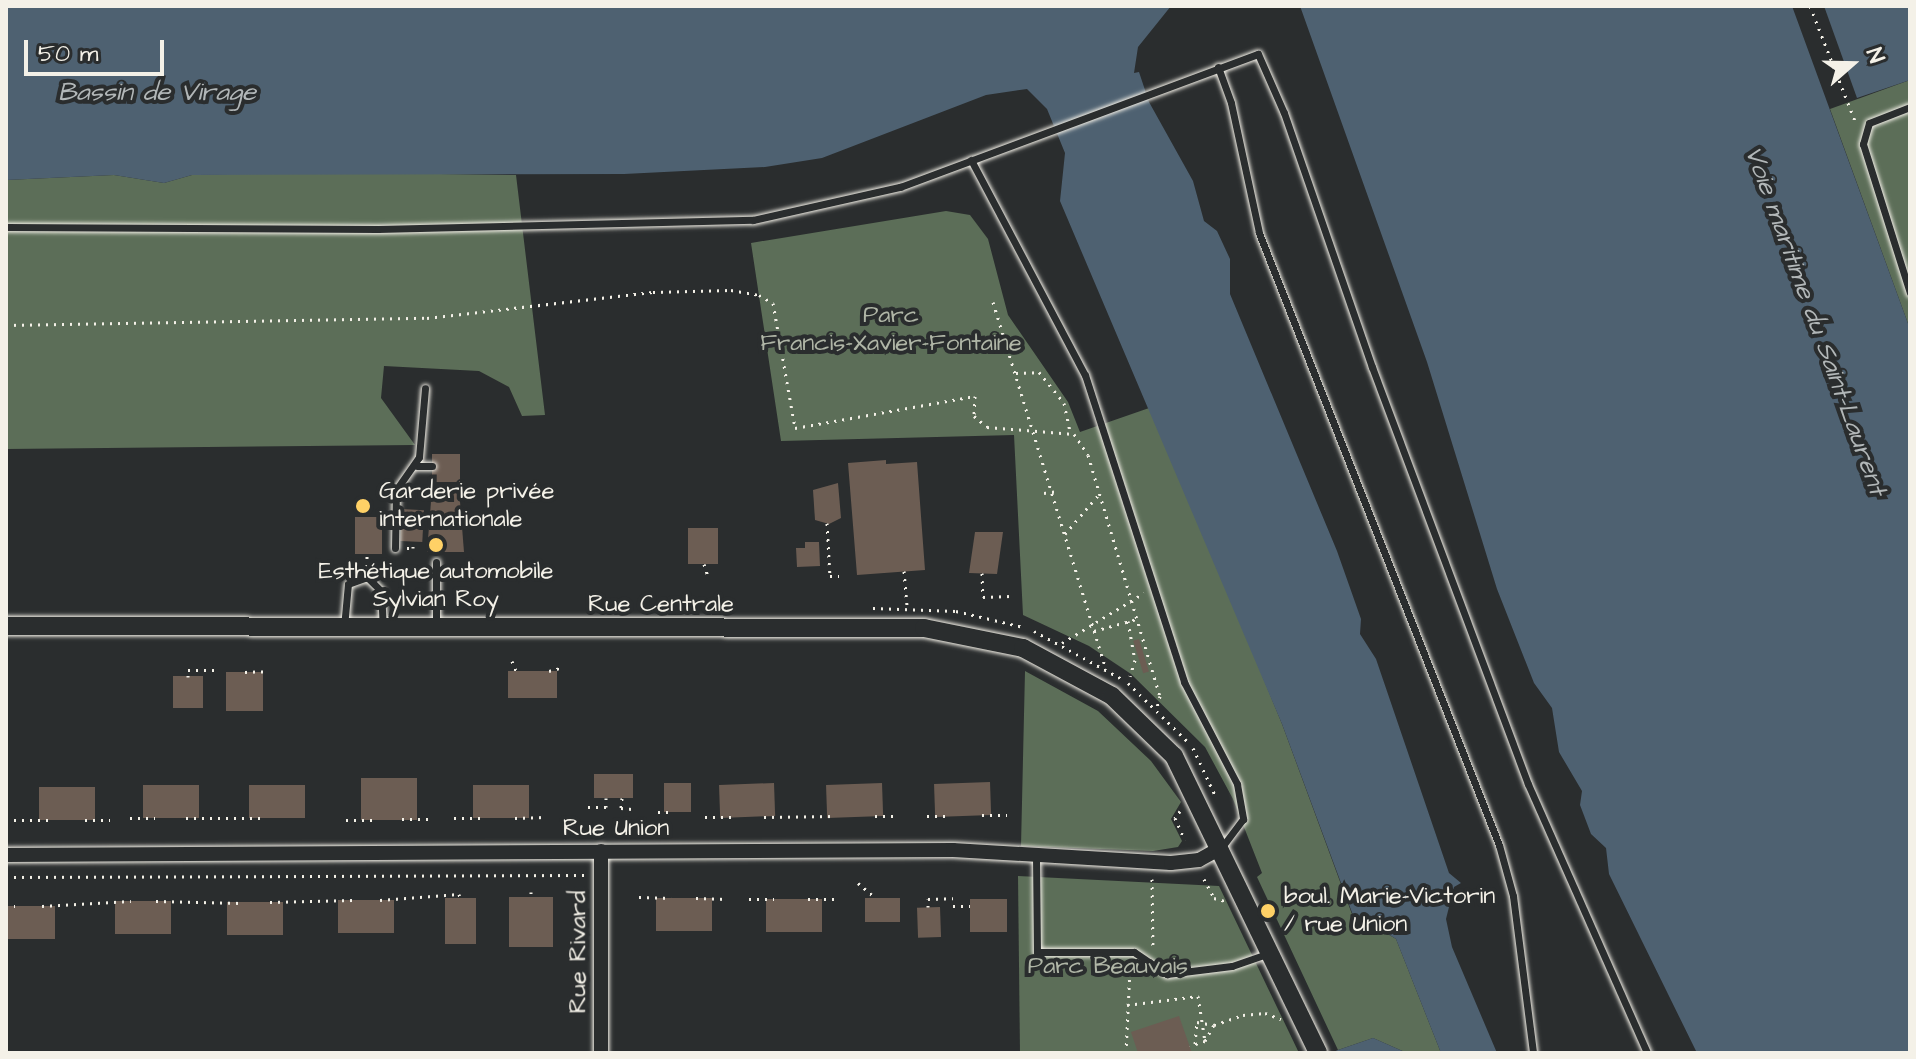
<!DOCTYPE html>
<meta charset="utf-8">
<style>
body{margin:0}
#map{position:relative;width:1916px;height:1059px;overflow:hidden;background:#2a2d2e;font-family:"Architects Daughter",sans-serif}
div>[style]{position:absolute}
.green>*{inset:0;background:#5c6e58}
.water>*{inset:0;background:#4e6171}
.building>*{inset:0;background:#6c5d53;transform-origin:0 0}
.path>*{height:3px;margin-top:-1.5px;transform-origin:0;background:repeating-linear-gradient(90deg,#f4f1e8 0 2px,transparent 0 8px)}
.roads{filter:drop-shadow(0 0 2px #f4f1e8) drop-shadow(0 0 2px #f4f1e8)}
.service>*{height:7px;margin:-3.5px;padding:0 3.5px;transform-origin:3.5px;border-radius:3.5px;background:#2a2d2e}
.minor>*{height:14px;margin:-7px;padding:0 7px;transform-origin:7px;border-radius:7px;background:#2a2d2e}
.tertiary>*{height:18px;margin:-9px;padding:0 9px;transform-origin:9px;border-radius:9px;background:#2a2d2e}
.dots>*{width:22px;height:22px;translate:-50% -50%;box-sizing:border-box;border:4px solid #2a2d2e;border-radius:50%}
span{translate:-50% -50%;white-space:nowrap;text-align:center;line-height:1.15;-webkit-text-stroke:8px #2a2d2e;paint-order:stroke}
.park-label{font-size:24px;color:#b0b6a7}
.poi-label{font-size:24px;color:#f4f1e8}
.left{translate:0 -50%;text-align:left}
.street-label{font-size:24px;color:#f4f1e8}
.water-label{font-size:26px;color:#b2b7b8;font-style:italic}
.frame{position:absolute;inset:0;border:8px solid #f4f1e8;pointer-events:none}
.north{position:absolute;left:1812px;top:24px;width:80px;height:80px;-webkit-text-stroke:6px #2a2d2e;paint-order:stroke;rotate:70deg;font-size:22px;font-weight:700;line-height:32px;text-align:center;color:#f4f1e8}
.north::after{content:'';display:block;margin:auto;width:28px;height:36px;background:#f4f1e8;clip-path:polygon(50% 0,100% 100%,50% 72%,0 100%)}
.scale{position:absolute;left:24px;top:40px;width:140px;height:36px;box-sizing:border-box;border:4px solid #f4f1e8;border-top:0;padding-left:10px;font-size:24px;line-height:28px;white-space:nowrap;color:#f4f1e8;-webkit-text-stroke:6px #2a2d2e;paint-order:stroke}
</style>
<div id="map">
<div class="green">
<i style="clip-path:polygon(1910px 80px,1910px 329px,1830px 109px)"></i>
<i style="clip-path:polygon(300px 172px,516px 175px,545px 415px,522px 416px,509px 387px,479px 371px,384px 366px,381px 398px,415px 445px,6px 449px,6px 180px,114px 175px,164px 183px,192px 175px)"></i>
<i style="clip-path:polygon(946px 211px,970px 215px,988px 239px,1008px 315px,1068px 402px,1080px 432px,1152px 407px,1282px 724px,1356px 925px,1368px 922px,1396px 939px,1441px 1053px,1407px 1053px,1373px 1038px,1338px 1050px,1257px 877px,1262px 873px,1233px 799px,1205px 747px,1131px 674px,1089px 646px,1023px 615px,1014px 435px,781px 441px,751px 243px)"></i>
<i style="clip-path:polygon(1025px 671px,1098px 711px,1151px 761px,1181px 802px,1171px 819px,1182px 841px,1178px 847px,1153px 851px,1021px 846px)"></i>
<i style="clip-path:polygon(1018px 876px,1219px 886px,1299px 1053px,1020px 1053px)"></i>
</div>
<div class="water">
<i style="clip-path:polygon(6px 6px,1171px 6px,1138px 47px,1134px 73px,1139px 72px,1149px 102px,1193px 181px,1204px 221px,1217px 231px,1230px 259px,1230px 294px,1337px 551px,1361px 619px,1360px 634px,1376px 659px,1449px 873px,1461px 883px,1454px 887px,1446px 919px,1452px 947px,1497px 1053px,1441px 1053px,1396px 939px,1369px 922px,1357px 926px,1282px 724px,1060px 201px,1065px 153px,1047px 109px,1027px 89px,986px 95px,822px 158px,765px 167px,624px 174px,192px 175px,164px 183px,114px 175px,6px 180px)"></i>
<i style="clip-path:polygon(1300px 6px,1792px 6px,1910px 329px,1910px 1053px,1697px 1053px,1609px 874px,1606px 848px,1591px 834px,1580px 805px,1582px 791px,1559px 752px,1552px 708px,1534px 683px,1497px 589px,1427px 362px)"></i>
<i style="clip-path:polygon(1824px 6px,1910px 6px,1910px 80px,1857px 98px)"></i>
<i style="clip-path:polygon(1373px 1038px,1407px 1053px,1331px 1053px,1338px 1050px)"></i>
</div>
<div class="building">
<i style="left:432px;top:454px;width:28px;height:28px"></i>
<i style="clip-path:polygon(886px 460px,886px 464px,917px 462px,925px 570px,857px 575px,848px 463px)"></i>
<i style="clip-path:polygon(838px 483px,841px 518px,829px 524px,815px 520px,813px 490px)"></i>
<i style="clip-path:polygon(432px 489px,459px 489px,464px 552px,427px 552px)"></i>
<i style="left:402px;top:509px;width:22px;height:32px;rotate:3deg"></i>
<i style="left:355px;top:517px;width:27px;height:37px"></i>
<i style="left:688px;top:528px;width:30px;height:36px"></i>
<i style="clip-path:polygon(975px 532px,1003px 532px,997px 574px,969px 573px)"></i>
<i style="clip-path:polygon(805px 542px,819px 542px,820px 566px,797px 567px,796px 548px,805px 548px)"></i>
<i style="left:1139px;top:639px;width:34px;height:6px;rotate:73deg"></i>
<i style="left:508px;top:671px;width:49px;height:27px"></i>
<i style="left:226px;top:672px;width:37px;height:39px"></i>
<i style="left:203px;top:676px;width:32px;height:30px;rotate:90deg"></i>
<i style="left:594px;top:774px;width:39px;height:24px"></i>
<i style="left:361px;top:778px;width:56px;height:42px"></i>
<i style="left:990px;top:782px;width:33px;height:56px;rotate:88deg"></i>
<i style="left:664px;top:783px;width:27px;height:29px"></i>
<i style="left:774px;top:783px;width:33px;height:55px;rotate:88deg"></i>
<i style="left:882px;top:783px;width:33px;height:56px;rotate:88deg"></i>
<i style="left:143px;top:785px;width:56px;height:33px"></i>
<i style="left:249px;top:785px;width:56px;height:33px"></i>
<i style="left:473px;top:785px;width:56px;height:33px"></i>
<i style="left:39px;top:787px;width:56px;height:33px"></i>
<i style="left:509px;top:897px;width:44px;height:50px"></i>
<i style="left:445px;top:898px;width:31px;height:46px"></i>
<i style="left:656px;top:898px;width:56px;height:33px"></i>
<i style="left:865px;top:898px;width:35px;height:24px"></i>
<i style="left:766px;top:899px;width:56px;height:33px"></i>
<i style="left:970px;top:899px;width:37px;height:33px"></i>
<i style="left:338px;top:900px;width:56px;height:33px"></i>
<i style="left:171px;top:901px;width:33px;height:56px;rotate:90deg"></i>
<i style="left:283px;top:902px;width:33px;height:56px;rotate:90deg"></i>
<i style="left:6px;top:906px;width:49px;height:33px"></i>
<i style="left:940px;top:907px;width:30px;height:23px;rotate:88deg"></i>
<i style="clip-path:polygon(1179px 1016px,1192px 1053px,1138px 1053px,1131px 1032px)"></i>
</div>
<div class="path">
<i style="left:1810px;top:6px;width:123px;rotate:68.6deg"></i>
<i style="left:993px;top:302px;width:381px;rotate:72.9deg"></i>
<i style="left:6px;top:325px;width:421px;rotate:-1deg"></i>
<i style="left:427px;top:318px;width:227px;rotate:-6.6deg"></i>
<i style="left:653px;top:292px;width:78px;rotate:-1.5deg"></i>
<i style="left:731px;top:290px;width:28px;rotate:10deg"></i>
<i style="left:759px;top:295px;width:16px;rotate:30deg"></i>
<i style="left:773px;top:303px;width:127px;rotate:80deg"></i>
<i style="left:795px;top:428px;width:183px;rotate:-10.1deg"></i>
<i style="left:975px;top:396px;width:20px;rotate:93deg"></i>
<i style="left:974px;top:416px;width:17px;rotate:40deg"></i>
<i style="left:987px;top:427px;width:87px;rotate:4.6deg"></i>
<i style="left:1074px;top:434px;width:25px;rotate:56deg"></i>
<i style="left:1088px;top:455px;width:252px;rotate:73.4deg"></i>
<i style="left:1160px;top:696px;width:11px;rotate:105deg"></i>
<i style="left:1016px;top:373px;width:23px;rotate:-2deg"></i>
<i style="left:1039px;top:372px;width:40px;rotate:51deg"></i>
<i style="left:1064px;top:403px;width:29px;rotate:78deg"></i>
<i style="left:1044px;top:493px;width:14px;rotate:-8deg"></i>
<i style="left:827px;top:523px;width:53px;rotate:86.8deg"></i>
<i style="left:830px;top:576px;width:9px"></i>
<i style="left:1065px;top:534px;width:54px;rotate:-49.5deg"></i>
<i style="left:407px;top:548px;width:6px"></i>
<i style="left:413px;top:548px;width:6px;rotate:-90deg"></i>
<i style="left:704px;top:564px;width:13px;rotate:72deg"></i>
<i style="left:367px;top:566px;width:12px;rotate:-90deg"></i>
<i style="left:904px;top:571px;width:36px;rotate:85deg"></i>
<i style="left:982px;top:573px;width:24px;rotate:88deg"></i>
<i style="left:983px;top:597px;width:28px;rotate:-2deg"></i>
<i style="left:873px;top:608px;width:83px;rotate:2.1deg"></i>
<i style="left:956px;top:611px;width:69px;rotate:13.4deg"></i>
<i style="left:1128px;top:621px;width:40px;rotate:80deg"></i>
<i style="left:1135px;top:660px;width:17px;rotate:107deg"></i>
<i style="left:1034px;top:631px;width:100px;rotate:28.6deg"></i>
<i style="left:1094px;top:631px;width:45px;rotate:-15.6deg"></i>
<i style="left:1062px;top:643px;width:96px;rotate:-31.4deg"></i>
<i style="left:512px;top:661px;width:11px;rotate:68deg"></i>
<i style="left:549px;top:671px;width:11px;rotate:-15deg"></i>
<i style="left:245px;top:672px;width:24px;rotate:-2deg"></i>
<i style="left:188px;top:677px;width:7px;rotate:-90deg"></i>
<i style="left:188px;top:670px;width:28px"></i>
<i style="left:1128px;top:683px;width:84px;rotate:44.5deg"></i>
<i style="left:1193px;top:748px;width:52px;rotate:64.9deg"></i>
<i style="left:622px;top:798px;width:10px;rotate:96deg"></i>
<i style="left:621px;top:808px;width:11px;rotate:5deg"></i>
<i style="left:588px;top:807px;width:18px"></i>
<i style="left:606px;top:807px;width:9px;rotate:-90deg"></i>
<i style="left:1180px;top:811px;width:9px;rotate:126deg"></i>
<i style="left:1175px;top:818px;width:24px;rotate:66deg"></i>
<i style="left:658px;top:812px;width:13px"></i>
<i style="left:982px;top:815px;width:25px"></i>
<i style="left:875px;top:816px;width:24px"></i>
<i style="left:927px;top:816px;width:20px"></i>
<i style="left:705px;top:817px;width:30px"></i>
<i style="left:764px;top:817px;width:72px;rotate:-0.8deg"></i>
<i style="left:130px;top:818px;width:25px"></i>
<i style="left:186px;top:818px;width:76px"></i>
<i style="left:454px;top:818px;width:32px"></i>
<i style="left:515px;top:818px;width:31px;rotate:-2deg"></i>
<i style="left:402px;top:819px;width:30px"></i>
<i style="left:6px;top:820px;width:47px"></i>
<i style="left:85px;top:820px;width:25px"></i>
<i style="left:346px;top:820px;width:28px"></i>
<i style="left:6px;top:877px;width:580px;rotate:-0.2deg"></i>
<i style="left:1152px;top:879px;width:71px;rotate:89.2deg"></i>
<i style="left:1204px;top:879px;width:21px;rotate:62deg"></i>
<i style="left:1214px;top:898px;width:11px;rotate:15deg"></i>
<i style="left:858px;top:883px;width:23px;rotate:40deg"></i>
<i style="left:531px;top:892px;width:5px;rotate:90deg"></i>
<i style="left:639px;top:897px;width:32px;rotate:2deg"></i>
<i style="left:696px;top:898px;width:31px;rotate:2deg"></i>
<i style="left:749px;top:899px;width:25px"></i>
<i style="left:808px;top:899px;width:28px"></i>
<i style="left:380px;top:900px;width:79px;rotate:-4.3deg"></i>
<i style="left:459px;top:894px;width:4px;rotate:76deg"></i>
<i style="left:156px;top:901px;width:85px;rotate:1.3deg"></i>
<i style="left:270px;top:902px;width:83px;rotate:-1.4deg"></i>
<i style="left:6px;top:906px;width:9px"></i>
<i style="left:42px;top:906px;width:89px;rotate:-3.2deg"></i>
<i style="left:953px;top:906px;width:17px"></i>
<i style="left:928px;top:907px;width:8px;rotate:-90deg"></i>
<i style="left:928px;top:899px;width:25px;rotate:-2deg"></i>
<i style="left:1075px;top:975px;width:12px;rotate:-90deg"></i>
<i style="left:1127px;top:1005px;width:72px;rotate:-7.2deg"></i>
<i style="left:1198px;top:996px;width:46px;rotate:81.2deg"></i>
<i style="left:1205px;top:1041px;width:16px;rotate:162deg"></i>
<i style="left:1205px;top:1041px;width:18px;rotate:-61deg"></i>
<i style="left:1214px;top:1025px;width:31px;rotate:-19deg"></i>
<i style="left:1243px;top:1015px;width:22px;rotate:-5deg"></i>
<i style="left:1265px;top:1013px;width:17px;rotate:21deg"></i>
<i style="left:1195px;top:1044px;width:22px;rotate:-85deg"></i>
<i style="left:1197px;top:1022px;width:17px;rotate:10deg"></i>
<i style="left:1126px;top:1053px;width:86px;rotate:-87.3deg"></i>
</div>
<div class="roads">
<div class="service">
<i style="left:1218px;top:67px;width:38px;rotate:70deg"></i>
<i style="left:1231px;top:103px;width:133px;rotate:77.8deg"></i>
<i style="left:1259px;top:233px;width:657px;rotate:68.59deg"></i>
<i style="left:1499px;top:845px;width:53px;rotate:74.6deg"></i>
<i style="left:1513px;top:896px;width:158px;rotate:82.7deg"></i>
<i style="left:1910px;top:107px;width:44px;rotate:158.7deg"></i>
<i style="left:1869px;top:123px;width:22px;rotate:106deg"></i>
<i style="left:1863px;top:144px;width:156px;rotate:72.5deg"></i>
<i style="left:971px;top:160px;width:243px;rotate:62.1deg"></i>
<i style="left:1085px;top:375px;width:323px;rotate:72.1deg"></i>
<i style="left:1184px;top:682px;width:115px;rotate:62.5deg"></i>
<i style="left:1237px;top:784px;width:36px;rotate:80deg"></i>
<i style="left:1243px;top:819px;width:36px;rotate:127deg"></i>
<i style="left:6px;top:227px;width:372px;rotate:0.3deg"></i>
<i style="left:378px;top:229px;width:375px;rotate:-1.4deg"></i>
<i style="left:753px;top:220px;width:151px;rotate:-12.7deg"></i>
<i style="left:900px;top:187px;width:382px;rotate:-20.4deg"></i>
<i style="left:1258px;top:54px;width:64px;rotate:66.2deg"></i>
<i style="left:1284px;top:113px;width:269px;rotate:70.9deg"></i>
<i style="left:1372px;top:367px;width:445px;rotate:69.5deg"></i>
<i style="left:1528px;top:784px;width:294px;rotate:66.1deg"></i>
<i style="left:417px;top:466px;width:15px"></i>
<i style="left:395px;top:548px;width:58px;rotate:-89deg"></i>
<i style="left:396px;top:490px;width:40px;rotate:-55.1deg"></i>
<i style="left:419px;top:457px;width:69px;rotate:-85deg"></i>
<i style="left:436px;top:562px;width:65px;rotate:90deg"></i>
<i style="left:344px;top:627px;width:43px;rotate:-84.7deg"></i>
<i style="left:348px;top:584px;width:20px;rotate:-20deg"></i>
<i style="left:367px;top:577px;width:20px;rotate:45deg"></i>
<i style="left:381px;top:591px;width:34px;rotate:87deg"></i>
<i style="left:1036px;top:857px;width:95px;rotate:89.4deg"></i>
<i style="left:1037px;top:952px;width:97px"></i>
<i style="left:1134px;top:952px;width:40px;rotate:34deg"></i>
<i style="left:1167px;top:974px;width:65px;rotate:-7deg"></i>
<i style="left:1232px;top:966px;width:39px;rotate:-19deg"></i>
</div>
<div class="minor">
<i style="left:6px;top:855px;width:947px;rotate:-0.3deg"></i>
<i style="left:953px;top:850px;width:218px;rotate:3.4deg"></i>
<i style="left:1171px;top:863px;width:28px;rotate:-6deg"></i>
<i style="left:1199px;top:860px;width:25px;rotate:-29deg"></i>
<i style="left:601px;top:1053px;width:202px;rotate:-90deg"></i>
</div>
<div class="tertiary">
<i style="left:6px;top:626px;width:918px;rotate:0.12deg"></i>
<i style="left:924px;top:628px;width:101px;rotate:11.4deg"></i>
<i style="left:1023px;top:648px;width:101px;rotate:28.3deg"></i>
<i style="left:1112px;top:696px;width:86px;rotate:44.1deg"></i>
<i style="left:1174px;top:756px;width:330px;rotate:64.1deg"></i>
</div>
</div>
<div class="dots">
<i style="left:363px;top:506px;background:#ffd166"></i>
<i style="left:436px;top:545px;background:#ffd166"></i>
<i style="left:1268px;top:911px;background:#ffd166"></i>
</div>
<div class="park-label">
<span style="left:891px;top:330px">Parc<br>Francis-Xavier-Fontaine</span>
<span style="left:1108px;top:967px">Parc Beauvais</span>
</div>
<div class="poi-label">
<span class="left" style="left:379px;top:506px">Garderie privée<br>internationale</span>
<span style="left:436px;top:586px">Esthétique automobile<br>Sylvian Roy</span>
<span class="left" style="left:1284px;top:911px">boul. Marie-Victorin<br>/ rue Union</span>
</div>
<div class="street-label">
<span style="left:661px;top:605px">Rue Centrale</span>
<span style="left:616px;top:829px">Rue Union</span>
<span style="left:579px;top:952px;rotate:-90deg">Rue Rivard</span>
</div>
<div class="water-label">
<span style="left:157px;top:93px">Bassin de Virage</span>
<span style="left:1815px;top:321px;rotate:70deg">Voie maritime du Saint-Laurent</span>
</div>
<div class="frame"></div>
<div class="north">N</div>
<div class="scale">50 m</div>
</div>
